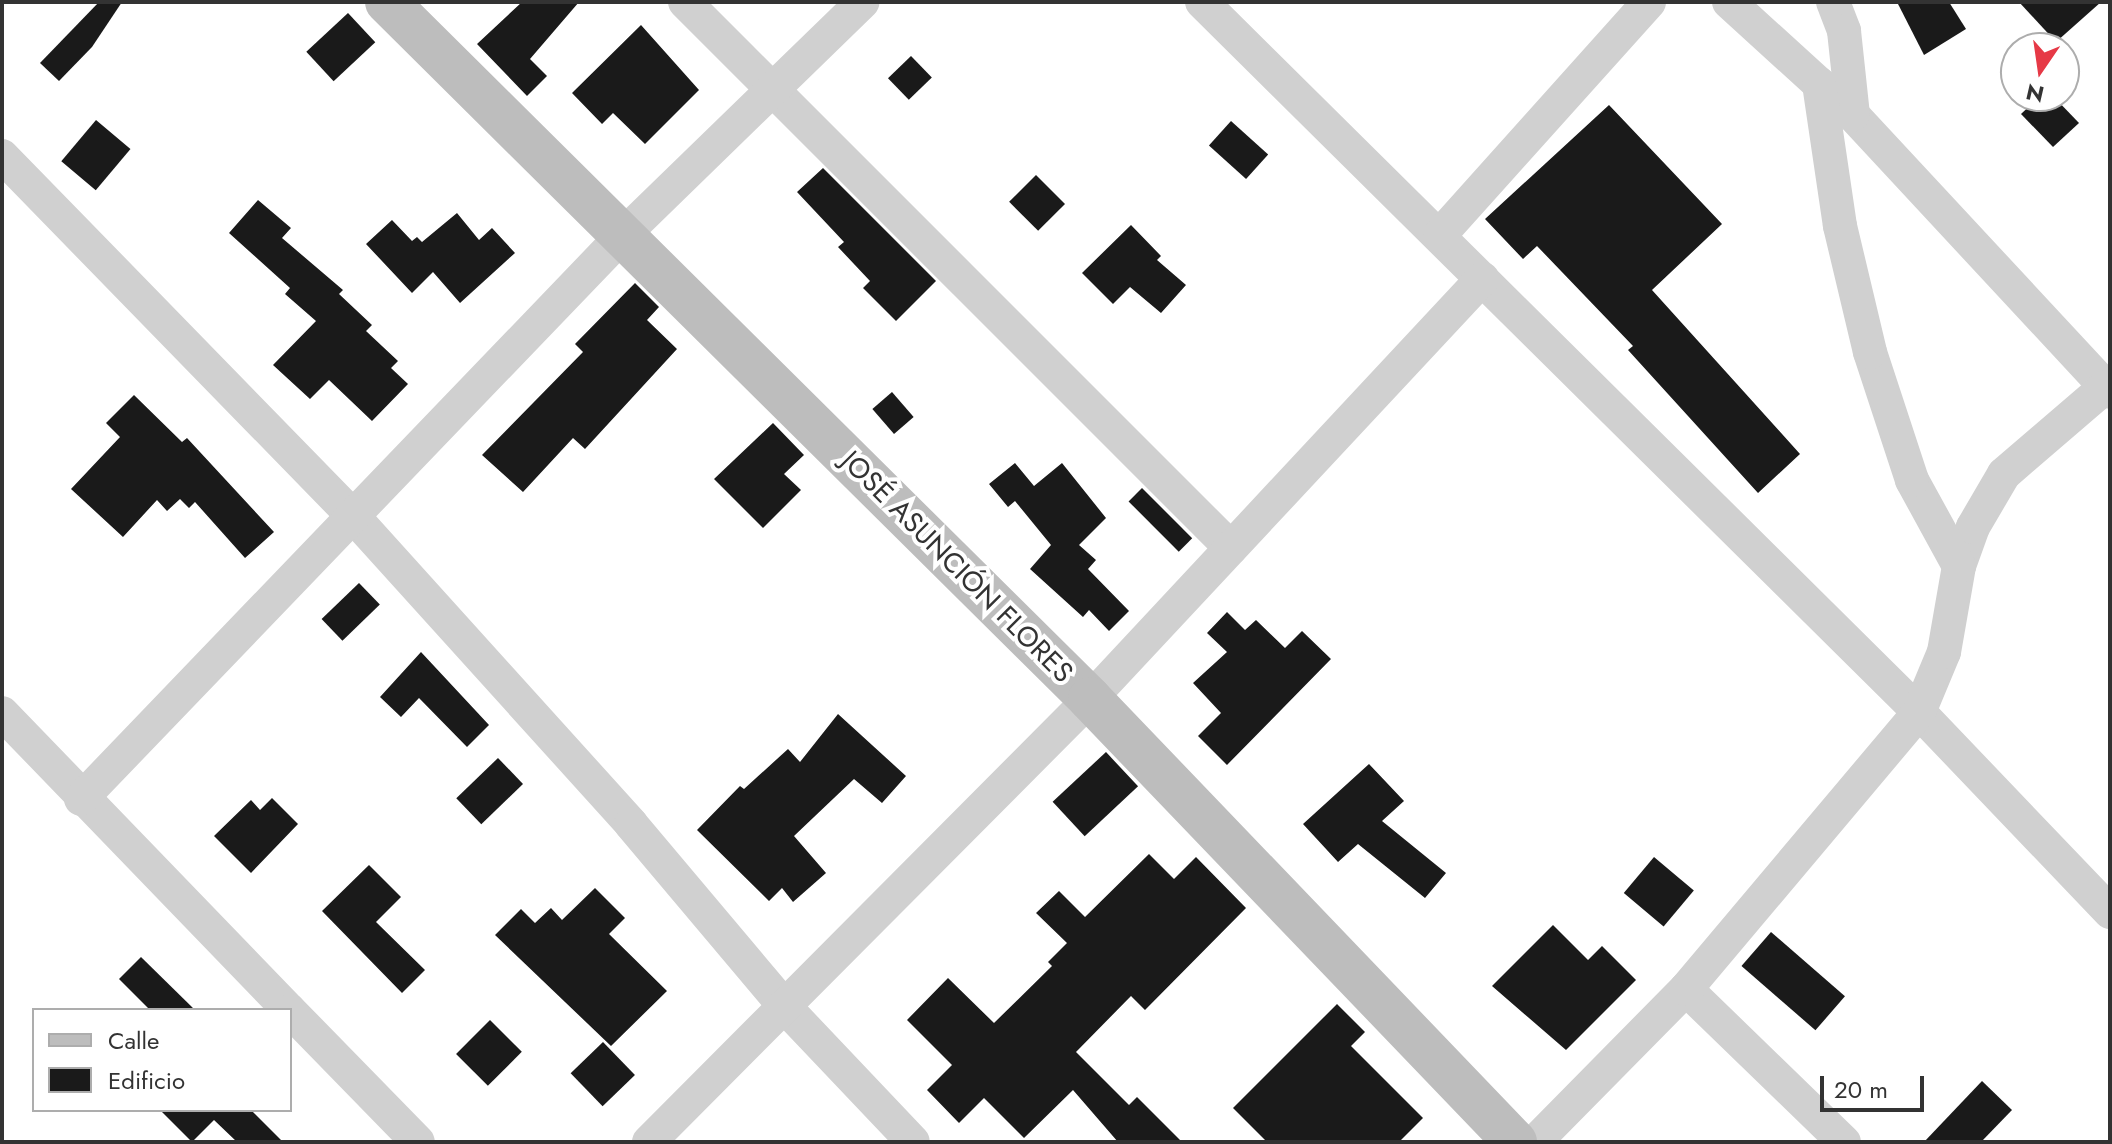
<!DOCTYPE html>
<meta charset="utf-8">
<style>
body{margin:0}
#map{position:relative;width:2112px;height:1144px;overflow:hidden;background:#fff;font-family:Jost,sans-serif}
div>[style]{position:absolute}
.building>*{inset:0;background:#1a1a1a;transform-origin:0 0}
.street>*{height:34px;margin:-17px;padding:0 17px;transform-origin:17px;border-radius:17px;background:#d0d0d0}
.secondary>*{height:44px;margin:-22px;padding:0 22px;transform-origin:22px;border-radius:22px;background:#bdbdbd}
span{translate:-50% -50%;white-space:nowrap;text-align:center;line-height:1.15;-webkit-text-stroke:8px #fff;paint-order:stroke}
.street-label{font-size:28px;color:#333}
.frame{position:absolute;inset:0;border:4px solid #333;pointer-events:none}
.legend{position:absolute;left:32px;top:1008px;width:260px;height:104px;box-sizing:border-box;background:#fff;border:2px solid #adadad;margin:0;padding:10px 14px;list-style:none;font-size:24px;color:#333}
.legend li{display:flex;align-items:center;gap:16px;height:40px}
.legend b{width:40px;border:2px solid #adadad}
.north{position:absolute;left:2000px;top:32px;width:80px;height:80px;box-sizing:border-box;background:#fff;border:2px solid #adadad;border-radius:50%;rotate:193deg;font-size:22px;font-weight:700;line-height:32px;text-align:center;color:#333}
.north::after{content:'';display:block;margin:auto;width:28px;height:36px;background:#e63946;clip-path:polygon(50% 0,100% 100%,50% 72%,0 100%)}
.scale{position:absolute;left:1820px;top:1076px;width:104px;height:36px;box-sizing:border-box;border:4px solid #333;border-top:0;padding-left:10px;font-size:24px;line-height:28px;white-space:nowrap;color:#333;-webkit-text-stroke:6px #fff;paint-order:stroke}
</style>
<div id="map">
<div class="building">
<i style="clip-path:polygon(99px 2px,122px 2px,92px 47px,59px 81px,40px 63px)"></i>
<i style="clip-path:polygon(522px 2px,579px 2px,530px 59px,547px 76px,527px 96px,477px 44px)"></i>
<i style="clip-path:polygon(1897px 2px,1949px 2px,1966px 29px,1924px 55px)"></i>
<i style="clip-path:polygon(2019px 2px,2101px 2px,2056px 42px)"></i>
<i style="left:348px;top:13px;width:40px;height:57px;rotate:47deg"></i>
<i style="clip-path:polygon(641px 25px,699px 90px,645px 144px,613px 113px,602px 124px,572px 93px)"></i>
<i style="left:911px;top:56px;width:30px;height:32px;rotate:46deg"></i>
<i style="clip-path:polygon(2040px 96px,2053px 96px,2079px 123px,2053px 147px,2021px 114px)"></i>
<i style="clip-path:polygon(1609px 105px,1722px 224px,1652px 290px,1800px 454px,1758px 493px,1628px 350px,1633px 346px,1537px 246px,1523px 259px,1485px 219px)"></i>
<i style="left:96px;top:120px;width:45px;height:54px;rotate:40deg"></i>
<i style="left:1231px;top:121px;width:50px;height:33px;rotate:42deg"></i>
<i style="clip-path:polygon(823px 168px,936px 281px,896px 321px,863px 288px,870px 281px,838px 247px,844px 242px,797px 192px)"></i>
<i style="left:1036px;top:175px;width:41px;height:38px;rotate:45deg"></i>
<i style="clip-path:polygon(258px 200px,291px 228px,282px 238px,343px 290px,339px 294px,372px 325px,366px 331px,398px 361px,391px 368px,408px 384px,372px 421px,329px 380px,310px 399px,273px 365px,316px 321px,285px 294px,290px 288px,229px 233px)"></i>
<i style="clip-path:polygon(457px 213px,479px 240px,492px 228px,515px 253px,460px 303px,433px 272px,412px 293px,366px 244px,392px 220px,412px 241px,417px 237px,422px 242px)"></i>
<i style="clip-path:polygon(1131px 225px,1161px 256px,1157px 260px,1186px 285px,1161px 313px,1130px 287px,1113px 304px,1082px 273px)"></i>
<i style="clip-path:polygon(635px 283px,659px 307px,647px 320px,677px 349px,585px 449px,573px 438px,523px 492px,482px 455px,583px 352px,575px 344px)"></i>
<i style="left:892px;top:392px;width:33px;height:26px;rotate:49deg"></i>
<i style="clip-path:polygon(134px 395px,182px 442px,187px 438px,274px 532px,245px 558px,195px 502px,189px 508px,180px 499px,167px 511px,157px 500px,123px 537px,71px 489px,120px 437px,106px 423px)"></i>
<i style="clip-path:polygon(773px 423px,804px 455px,784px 474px,801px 490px,763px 528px,714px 479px)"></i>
<i style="clip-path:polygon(1015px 463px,1034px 486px,1062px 463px,1106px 518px,1079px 545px,1096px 560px,1088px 569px,1129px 611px,1109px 631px,1089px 610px,1083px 617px,1030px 569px,1051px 545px,1015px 501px,1008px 507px,989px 484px)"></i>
<i style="left:1142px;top:488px;width:71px;height:19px;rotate:45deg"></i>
<i style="left:359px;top:583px;width:30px;height:52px;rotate:46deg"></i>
<i style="clip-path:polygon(1227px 612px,1245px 630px,1256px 620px,1285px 648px,1302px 631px,1331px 659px,1227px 765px,1198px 736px,1221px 713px,1193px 683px,1227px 652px,1207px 633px)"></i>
<i style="clip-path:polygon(421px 652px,489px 725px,467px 747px,419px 698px,401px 717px,380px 697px)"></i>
<i style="clip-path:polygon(838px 714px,906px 776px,882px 803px,854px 779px,794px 836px,826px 873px,793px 902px,782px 888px,769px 901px,697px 830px,740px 786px,744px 789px,788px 749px,800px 762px)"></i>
<i style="left:1106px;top:752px;width:47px;height:73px;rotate:47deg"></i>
<i style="left:498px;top:758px;width:36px;height:58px;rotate:46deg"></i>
<i style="clip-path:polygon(1369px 764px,1404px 801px,1382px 821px,1446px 873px,1425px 898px,1358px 844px,1338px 862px,1303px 824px)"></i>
<i style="clip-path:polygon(272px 798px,298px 824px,251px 873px,214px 836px,251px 800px,260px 810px)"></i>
<i style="clip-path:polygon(1149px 854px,1174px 879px,1196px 857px,1246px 908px,1145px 1010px,1131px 996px,1076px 1052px,1129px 1105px,1137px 1097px,1182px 1142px,1118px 1142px,1073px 1090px,1024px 1138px,984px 1098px,959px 1123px,927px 1090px,952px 1065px,907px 1020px,948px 978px,994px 1023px,1052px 966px,1048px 962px,1067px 943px,1036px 913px,1059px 891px,1085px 917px)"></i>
<i style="left:1654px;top:857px;width:52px;height:47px;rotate:40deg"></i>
<i style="clip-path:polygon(369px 865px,401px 897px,376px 922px,425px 970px,402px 993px,322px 911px)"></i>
<i style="clip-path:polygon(595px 888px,625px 918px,609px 934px,667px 991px,611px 1046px,495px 935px,521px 909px,535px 923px,551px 908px,562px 920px)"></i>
<i style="clip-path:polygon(1553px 925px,1588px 960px,1602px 946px,1636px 980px,1566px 1050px,1492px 986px)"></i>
<i style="left:1771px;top:932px;width:98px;height:45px;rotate:41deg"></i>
<i style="clip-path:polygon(141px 957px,195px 1010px,150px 1010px,119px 979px)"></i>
<i style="clip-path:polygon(1337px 1004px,1365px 1032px,1351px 1046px,1423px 1118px,1399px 1142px,1267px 1142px,1233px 1108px)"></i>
<i style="left:490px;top:1020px;width:45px;height:48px;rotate:45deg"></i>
<i style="left:603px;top:1042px;width:46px;height:45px;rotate:46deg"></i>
<i style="clip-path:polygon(1982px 1081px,2012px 1110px,1981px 1142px,1924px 1142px)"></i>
<i style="clip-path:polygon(160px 1110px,251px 1110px,283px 1142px,237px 1142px,214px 1120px,192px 1142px)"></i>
</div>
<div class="street">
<i style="left:685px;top:2px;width:772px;rotate:45deg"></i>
<i style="left:1202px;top:2px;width:1009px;rotate:44.72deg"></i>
<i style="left:1919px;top:712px;width:277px;rotate:46.3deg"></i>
<i style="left:1729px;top:2px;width:168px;rotate:42.3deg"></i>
<i style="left:1853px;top:115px;width:378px;rotate:47.1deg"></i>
<i style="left:1833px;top:2px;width:31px;rotate:69deg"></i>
<i style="left:1844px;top:31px;width:84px;rotate:83.9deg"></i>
<i style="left:2px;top:156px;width:503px;rotate:45.73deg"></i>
<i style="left:353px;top:516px;width:415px;rotate:47.9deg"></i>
<i style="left:631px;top:824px;width:238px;rotate:49.9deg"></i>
<i style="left:784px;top:1006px;width:187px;rotate:46.5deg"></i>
<i style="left:1440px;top:235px;width:313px;rotate:-48.1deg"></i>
<i style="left:1959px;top:566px;width:41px;rotate:-70.3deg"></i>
<i style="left:1973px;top:527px;width:61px;rotate:-59.7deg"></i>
<i style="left:2004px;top:474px;width:133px;rotate:-40.7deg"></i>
<i style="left:2px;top:713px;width:413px;rotate:46deg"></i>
<i style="left:81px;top:799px;width:782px;rotate:-46.14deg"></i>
<i style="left:623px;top:235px;width:334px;rotate:-44.2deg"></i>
<i style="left:1686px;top:989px;width:220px;rotate:44.1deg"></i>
<i style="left:290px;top:1011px;width:183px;rotate:45.7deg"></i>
<i style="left:649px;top:1142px;width:625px;rotate:-45.13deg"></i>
<i style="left:1090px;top:699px;width:575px;rotate:-46.97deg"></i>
<i style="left:1535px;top:1142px;width:215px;rotate:-45.4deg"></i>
<i style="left:1686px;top:989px;width:362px;rotate:-49.9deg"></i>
<i style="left:1919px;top:712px;width:65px;rotate:-67.4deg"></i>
<i style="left:1944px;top:652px;width:87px;rotate:-80.1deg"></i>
<i style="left:1959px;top:566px;width:98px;rotate:-118.7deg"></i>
<i style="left:1912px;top:480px;width:135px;rotate:-108.2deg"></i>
<i style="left:1870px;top:352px;width:130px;rotate:-103.4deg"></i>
<i style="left:1840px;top:226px;width:144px;rotate:-98.4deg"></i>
</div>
<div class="secondary">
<i style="left:387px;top:2px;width:990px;rotate:44.75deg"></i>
<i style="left:1090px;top:699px;width:614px;rotate:46.19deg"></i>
</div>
<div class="street-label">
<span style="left:957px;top:567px;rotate:45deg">JOSÉ ASUNCIÓN FLORES</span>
</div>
<div class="frame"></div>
<ul class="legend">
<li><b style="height:10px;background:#bdbdbd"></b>Calle</li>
<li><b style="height:22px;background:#1a1a1a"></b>Edificio</li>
</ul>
<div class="north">N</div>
<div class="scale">20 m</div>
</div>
